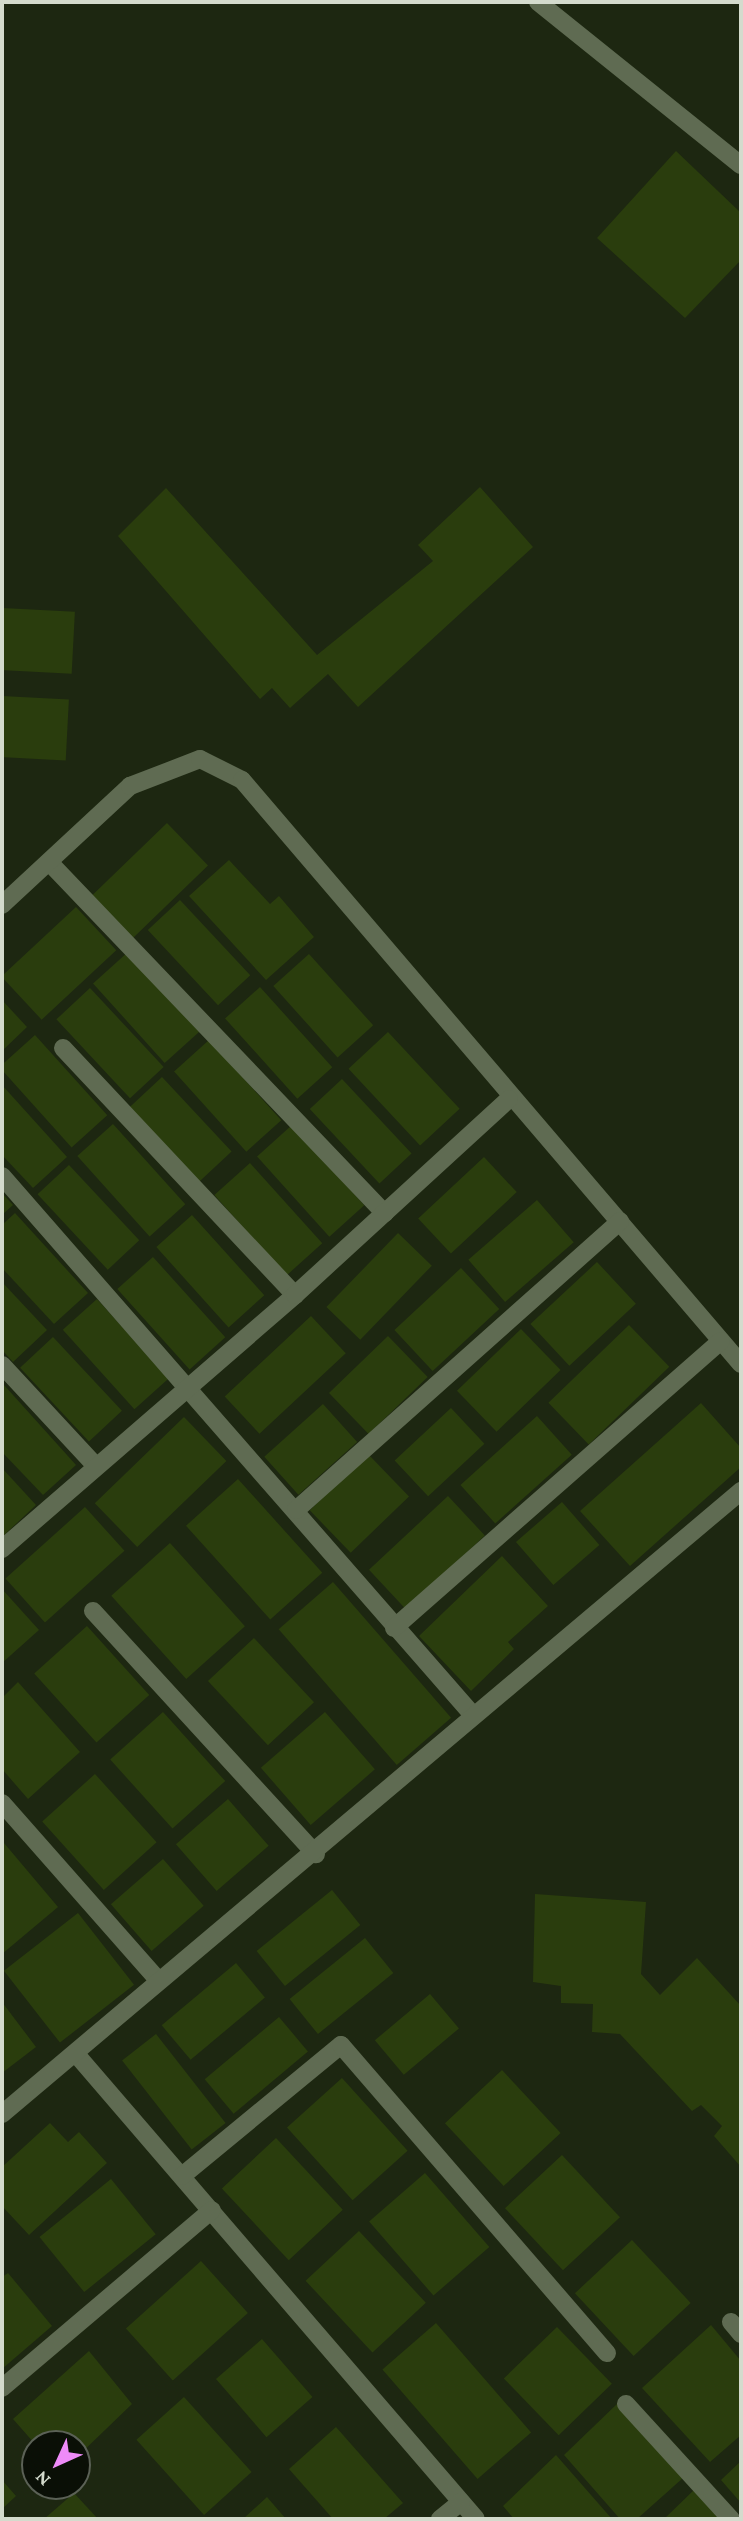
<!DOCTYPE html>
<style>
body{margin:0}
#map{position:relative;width:743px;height:2521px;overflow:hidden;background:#1d2711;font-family:"Crimson Pro",serif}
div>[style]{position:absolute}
.building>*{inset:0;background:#2a3d0d;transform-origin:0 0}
.minor>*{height:18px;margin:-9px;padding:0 9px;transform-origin:9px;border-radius:9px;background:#5f6b52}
span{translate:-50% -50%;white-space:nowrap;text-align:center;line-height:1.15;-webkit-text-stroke:5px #0a0f06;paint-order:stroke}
.frame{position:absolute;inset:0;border:4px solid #d4dbcd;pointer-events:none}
.north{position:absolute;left:21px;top:2430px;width:70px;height:70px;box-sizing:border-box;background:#0a0f06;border:2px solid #5b6156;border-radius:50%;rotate:225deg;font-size:19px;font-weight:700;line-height:28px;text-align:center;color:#d4dbcd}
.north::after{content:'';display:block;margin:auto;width:24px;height:32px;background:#ee8bf8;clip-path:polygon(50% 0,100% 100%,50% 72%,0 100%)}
</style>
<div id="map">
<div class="building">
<i style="clip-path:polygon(676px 151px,741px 213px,741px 260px,685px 318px,597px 238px)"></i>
<i style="clip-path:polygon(480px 487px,533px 547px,358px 707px,328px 674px,290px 708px,272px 688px,260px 699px,118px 536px,166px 488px,317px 655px,433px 561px,418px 545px)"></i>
<i style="left:2px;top:608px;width:73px;height:62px;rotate:3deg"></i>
<i style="left:2px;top:696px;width:67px;height:61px;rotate:3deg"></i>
<i style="left:167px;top:823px;width:59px;height:105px;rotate:46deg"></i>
<i style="clip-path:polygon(229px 860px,270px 904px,279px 896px,314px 937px,266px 980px,189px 896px)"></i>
<i style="left:180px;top:900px;width:103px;height:44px;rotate:47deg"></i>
<i style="left:76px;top:907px;width:59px;height:102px;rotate:47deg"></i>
<i style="left:128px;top:952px;width:107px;height:47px;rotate:48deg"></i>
<i style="left:309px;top:954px;width:96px;height:48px;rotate:48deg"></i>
<i style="left:260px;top:987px;width:108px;height:47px;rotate:48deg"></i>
<i style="left:90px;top:988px;width:108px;height:46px;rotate:47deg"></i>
<i style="clip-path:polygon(2px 1000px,27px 1027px,2px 1051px)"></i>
<i style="left:388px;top:1032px;width:105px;height:54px;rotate:47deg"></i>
<i style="left:35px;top:1035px;width:108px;height:48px;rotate:48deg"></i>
<i style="left:209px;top:1040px;width:108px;height:47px;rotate:48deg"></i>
<i style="left:162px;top:1077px;width:102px;height:44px;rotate:47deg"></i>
<i style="left:342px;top:1079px;width:102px;height:44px;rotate:47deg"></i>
<i style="clip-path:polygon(2px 1085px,67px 1157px,33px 1188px,2px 1155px)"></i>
<i style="left:113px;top:1124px;width:108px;height:48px;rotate:48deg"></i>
<i style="left:292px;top:1125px;width:108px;height:47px;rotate:48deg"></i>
<i style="left:484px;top:1157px;width:48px;height:90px;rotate:47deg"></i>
<i style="left:250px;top:1163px;width:108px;height:48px;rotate:48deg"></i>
<i style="left:69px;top:1165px;width:103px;height:43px;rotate:47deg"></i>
<i style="clip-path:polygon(2px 1193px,13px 1205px,2px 1215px)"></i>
<i style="left:537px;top:1200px;width:56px;height:91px;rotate:49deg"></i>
<i style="clip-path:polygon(15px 1213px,88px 1293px,54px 1324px,2px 1268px,2px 1225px)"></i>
<i style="left:192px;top:1215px;width:108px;height:48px;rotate:48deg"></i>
<i style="left:398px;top:1233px;width:47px;height:103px;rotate:44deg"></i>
<i style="left:153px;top:1257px;width:108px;height:48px;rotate:48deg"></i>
<i style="left:597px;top:1262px;width:57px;height:91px;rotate:47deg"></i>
<i style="left:461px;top:1268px;width:56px;height:91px;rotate:47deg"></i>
<i style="clip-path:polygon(2px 1282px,47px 1330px,13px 1362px,2px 1350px)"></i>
<i style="left:97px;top:1299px;width:107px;height:46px;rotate:48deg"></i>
<i style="left:311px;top:1316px;width:51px;height:118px;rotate:47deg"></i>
<i style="left:629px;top:1325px;width:58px;height:112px;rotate:46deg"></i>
<i style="left:521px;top:1329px;width:57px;height:89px;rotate:46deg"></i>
<i style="left:388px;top:1336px;width:57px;height:82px;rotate:46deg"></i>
<i style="left:53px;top:1337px;width:101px;height:45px;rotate:47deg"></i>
<i style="clip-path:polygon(4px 1385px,76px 1465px,43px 1495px,2px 1452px)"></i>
<i style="clip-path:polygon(701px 1403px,741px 1448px,741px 1467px,630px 1566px,580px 1511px)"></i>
<i style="left:323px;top:1404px;width:51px;height:79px;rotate:48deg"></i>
<i style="left:451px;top:1408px;width:49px;height:77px;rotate:47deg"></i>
<i style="left:537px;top:1416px;width:52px;height:103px;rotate:48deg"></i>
<i style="left:184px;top:1417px;width:61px;height:124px;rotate:46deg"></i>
<i style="left:368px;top:1454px;width:59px;height:81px;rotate:46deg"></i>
<i style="clip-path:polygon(2px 1468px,36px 1505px,2px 1537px)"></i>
<i style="left:238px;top:1479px;width:126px;height:70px;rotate:48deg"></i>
<i style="left:448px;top:1496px;width:54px;height:108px;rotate:47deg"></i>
<i style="left:562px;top:1502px;width:57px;height:61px;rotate:49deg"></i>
<i style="left:85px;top:1507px;width:59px;height:107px;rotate:48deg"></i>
<i style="left:170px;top:1543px;width:112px;height:79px;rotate:48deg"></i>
<i style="clip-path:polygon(502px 1556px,548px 1606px,508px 1642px,514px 1649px,471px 1691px,419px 1636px)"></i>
<i style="left:333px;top:1582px;width:180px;height:72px;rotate:49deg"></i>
<i style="clip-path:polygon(2px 1589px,39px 1630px,2px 1663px)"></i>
<i style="left:87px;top:1626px;width:93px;height:71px;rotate:48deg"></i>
<i style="left:254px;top:1638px;width:88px;height:63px;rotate:47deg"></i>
<i style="clip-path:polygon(18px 1682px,80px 1752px,28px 1799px,2px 1769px,2px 1698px)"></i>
<i style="left:163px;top:1712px;width:93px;height:71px;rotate:48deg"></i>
<i style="left:325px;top:1712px;width:76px;height:85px;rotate:49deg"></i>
<i style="left:95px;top:1774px;width:92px;height:71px;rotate:48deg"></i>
<i style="left:228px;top:1799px;width:62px;height:69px;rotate:49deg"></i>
<i style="clip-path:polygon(4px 1843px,58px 1907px,2px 1954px,2px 1845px)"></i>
<i style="left:163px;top:1859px;width:62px;height:69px;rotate:49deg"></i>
<i style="left:332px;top:1890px;width:45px;height:97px;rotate:51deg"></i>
<i style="clip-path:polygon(535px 1894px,646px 1902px,641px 1974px,660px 1995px,697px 1958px,741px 2006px,741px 2167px,714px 2136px,722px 2126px,701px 2105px,692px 2111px,620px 2034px,592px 2032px,593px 2004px,561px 2003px,561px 1986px,533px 1982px)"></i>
<i style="left:78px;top:1913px;width:91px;height:94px;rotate:52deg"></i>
<i style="left:365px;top:1938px;width:45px;height:97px;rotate:51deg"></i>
<i style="left:236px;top:1963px;width:45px;height:97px;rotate:50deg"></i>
<i style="left:430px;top:1994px;width:45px;height:72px;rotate:50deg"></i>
<i style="clip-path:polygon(2px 2002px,36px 2047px,2px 2073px)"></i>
<i style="left:279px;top:2017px;width:45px;height:97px;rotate:50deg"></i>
<i style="left:156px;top:2034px;width:113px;height:43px;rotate:52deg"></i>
<i style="left:502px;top:2070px;width:86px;height:78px;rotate:47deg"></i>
<i style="left:342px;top:2078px;width:98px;height:74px;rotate:48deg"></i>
<i style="clip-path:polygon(50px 2123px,68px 2142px,79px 2132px,107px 2163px,29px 2235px,2px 2206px,2px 2167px)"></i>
<i style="left:276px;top:2138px;width:98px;height:74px;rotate:47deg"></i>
<i style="left:562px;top:2155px;width:85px;height:78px;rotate:47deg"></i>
<i style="left:425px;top:2173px;width:98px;height:74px;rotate:49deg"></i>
<i style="left:111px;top:2179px;width:71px;height:92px;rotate:51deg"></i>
<i style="left:359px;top:2231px;width:98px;height:73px;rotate:47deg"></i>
<i style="left:632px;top:2240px;width:86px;height:78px;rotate:47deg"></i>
<i style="left:201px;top:2261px;width:70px;height:101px;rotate:48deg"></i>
<i style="clip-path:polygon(8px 2273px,52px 2326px,2px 2369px,2px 2277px)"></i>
<i style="left:436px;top:2323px;width:145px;height:71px;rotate:49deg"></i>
<i style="clip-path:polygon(711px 2325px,741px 2361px,741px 2435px,710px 2462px,642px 2388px)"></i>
<i style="left:557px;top:2327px;width:79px;height:74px;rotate:46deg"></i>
<i style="left:262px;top:2339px;width:77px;height:61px;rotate:49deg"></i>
<i style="clip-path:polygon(89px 2351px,132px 2404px,77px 2457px,77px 2444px,35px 2444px,13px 2419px)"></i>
<i style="left:184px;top:2397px;width:101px;height:64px;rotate:48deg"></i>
<i style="clip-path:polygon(617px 2404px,683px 2478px,637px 2519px,620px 2519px,564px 2455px)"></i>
<i style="clip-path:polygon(336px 2427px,403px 2503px,384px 2519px,333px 2519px,289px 2469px)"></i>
<i style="clip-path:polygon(556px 2455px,612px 2519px,514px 2519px,503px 2506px)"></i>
<i style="clip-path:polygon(741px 2461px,741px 2503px,721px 2480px)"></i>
<i style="clip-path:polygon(2px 2480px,16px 2496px,2px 2509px)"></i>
<i style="clip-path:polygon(695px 2489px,721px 2519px,664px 2519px)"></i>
<i style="clip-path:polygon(74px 2493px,98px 2519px,44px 2519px)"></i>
<i style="clip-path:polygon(267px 2497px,286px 2519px,243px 2519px)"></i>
</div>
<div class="minor">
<i style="left:538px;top:2px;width:260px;rotate:38.8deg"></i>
<i style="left:49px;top:862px;width:486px;rotate:46.3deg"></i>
<i style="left:2px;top:905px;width:175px;rotate:-42.9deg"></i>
<i style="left:130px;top:786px;width:75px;rotate:-21.1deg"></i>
<i style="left:200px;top:759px;width:47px;rotate:26.6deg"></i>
<i style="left:242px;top:780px;width:768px;rotate:49.49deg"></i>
<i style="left:63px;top:1048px;width:339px;rotate:46.8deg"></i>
<i style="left:2px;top:1176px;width:714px;rotate:48.86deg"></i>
<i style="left:2px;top:1365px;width:137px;rotate:47.1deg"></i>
<i style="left:296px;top:1510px;width:434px;rotate:-41.7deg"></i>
<i style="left:2px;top:1549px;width:388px;rotate:-40.9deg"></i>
<i style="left:295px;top:1295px;width:290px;rotate:-42.5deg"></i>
<i style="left:93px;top:1611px;width:330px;rotate:47.5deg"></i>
<i style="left:394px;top:1628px;width:435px;rotate:-41.3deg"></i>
<i style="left:2px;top:1803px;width:237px;rotate:48.6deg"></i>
<i style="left:76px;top:2054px;width:613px;rotate:49.3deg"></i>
<i style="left:2px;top:2114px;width:967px;rotate:-40.13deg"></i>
<i style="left:182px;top:2176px;width:206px;rotate:-39.5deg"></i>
<i style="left:341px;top:2045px;width:407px;rotate:49.2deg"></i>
<i style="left:731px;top:2322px;width:16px;rotate:50deg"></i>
<i style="left:2px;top:2388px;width:275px;rotate:-40.3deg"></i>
<i style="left:626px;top:2404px;width:156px;rotate:47.6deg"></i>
<i style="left:440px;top:2519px;width:27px;rotate:-39deg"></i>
</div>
<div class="frame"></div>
<div class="north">N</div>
</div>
